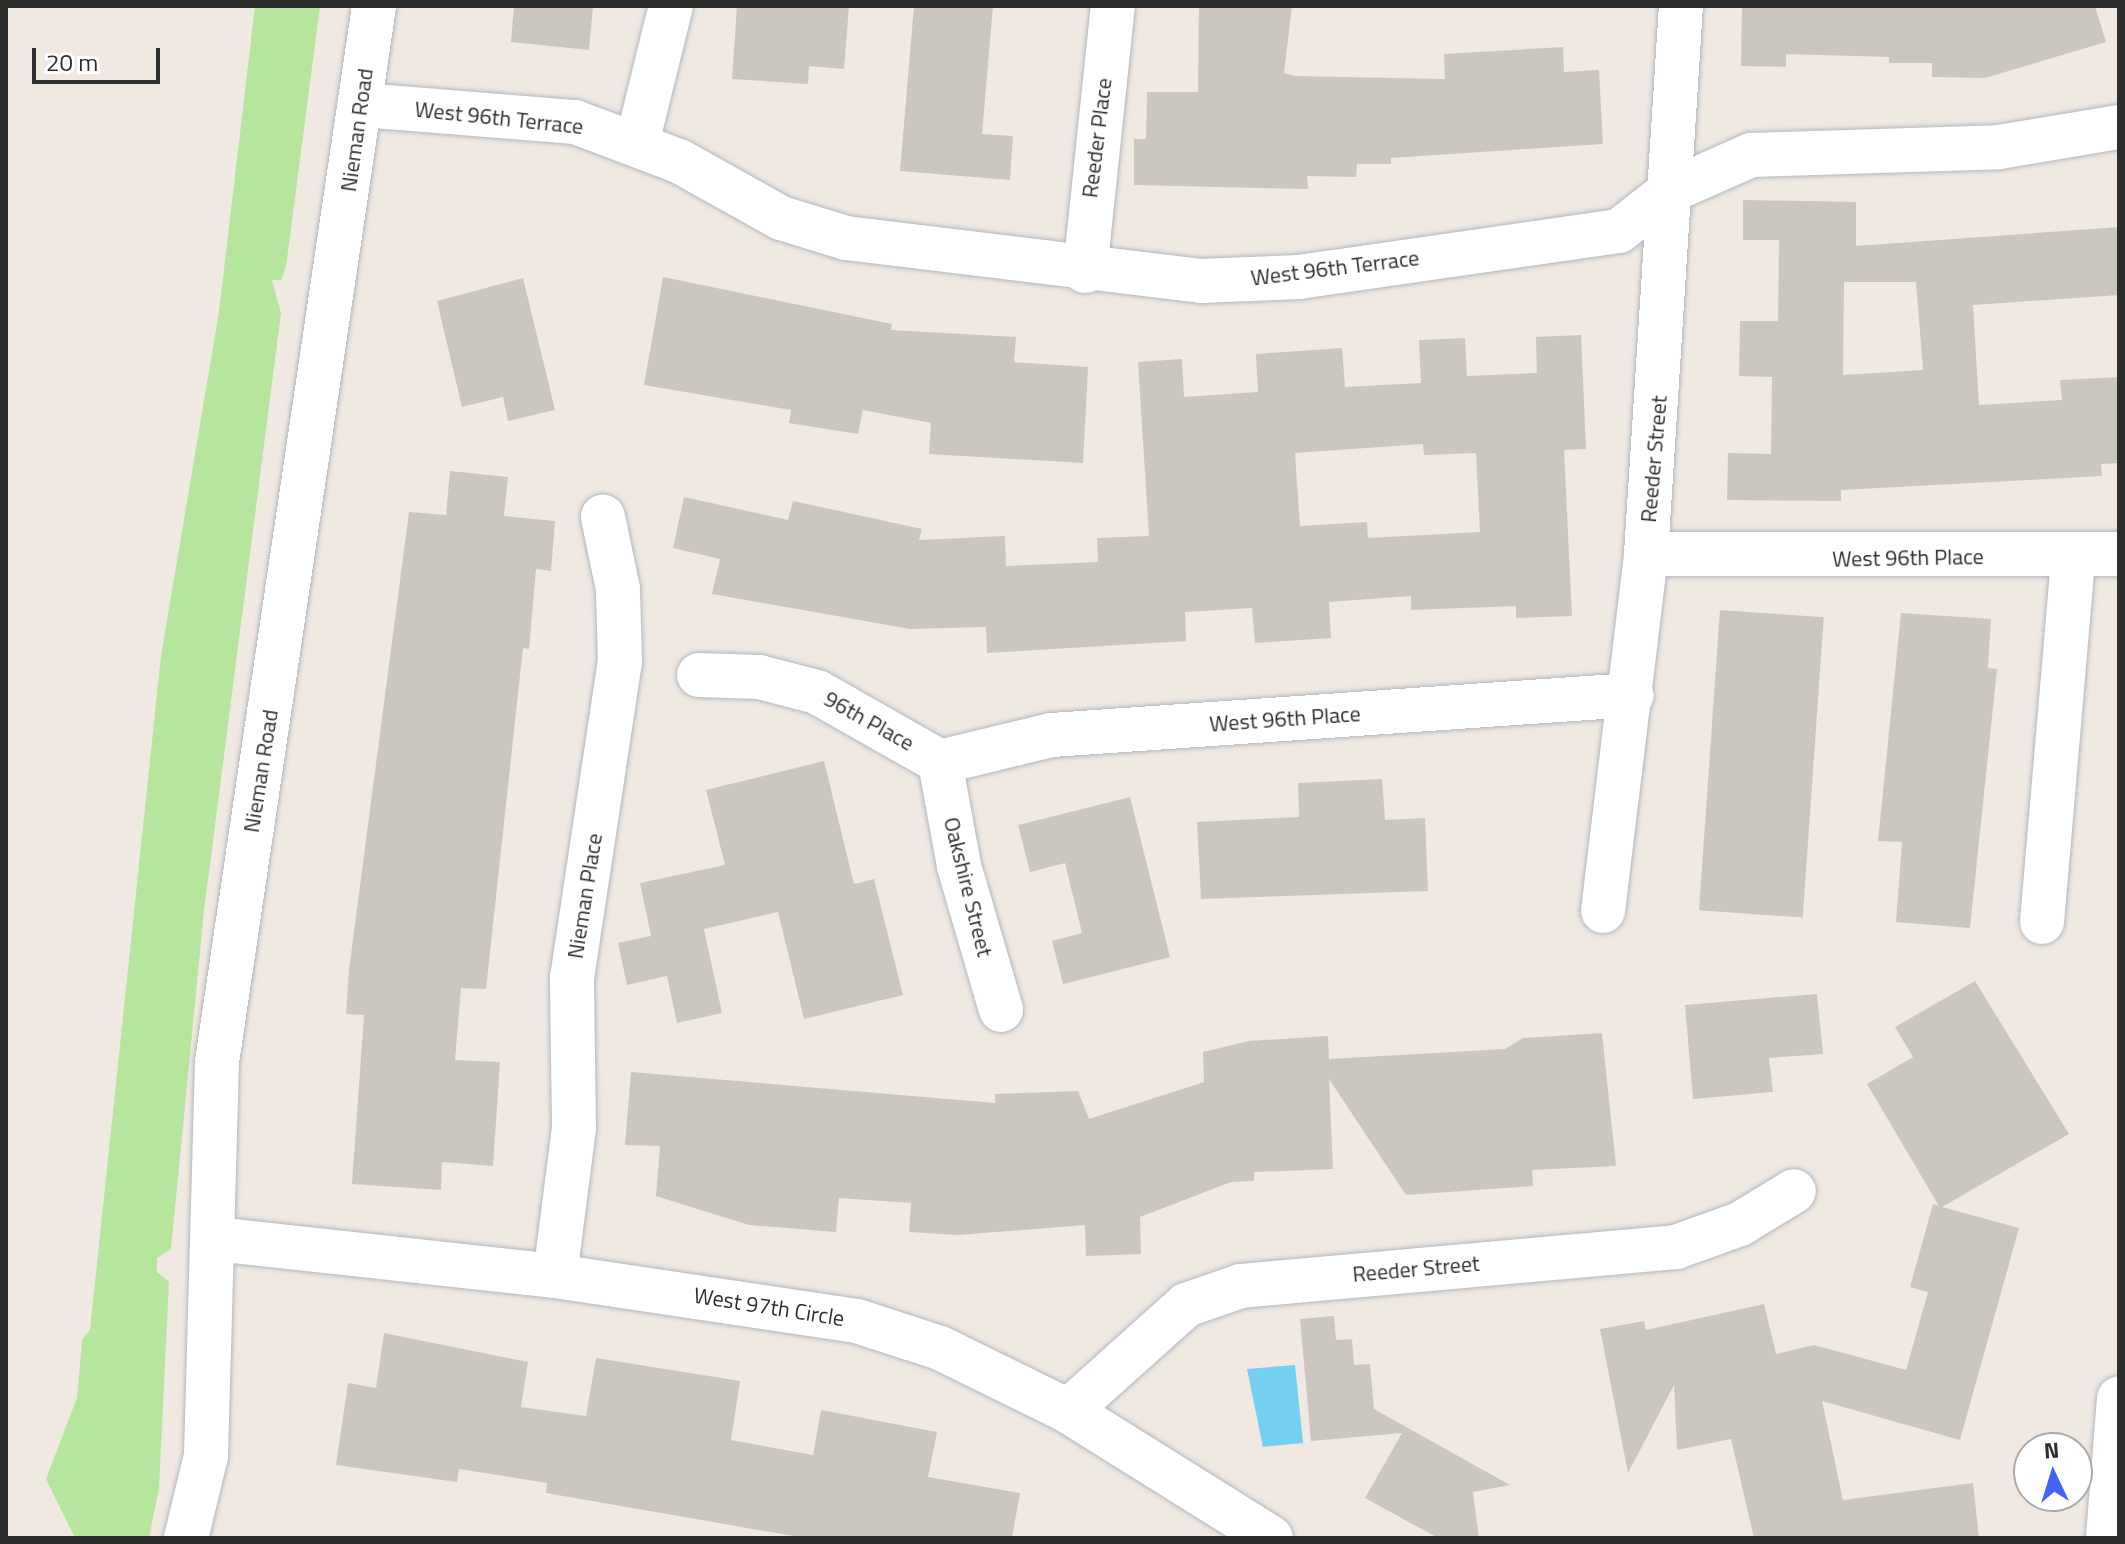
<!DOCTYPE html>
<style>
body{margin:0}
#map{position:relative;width:2125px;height:1544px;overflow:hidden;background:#efe9e1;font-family:"Titillium Web",sans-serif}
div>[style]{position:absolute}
.green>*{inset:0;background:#b6e59e}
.water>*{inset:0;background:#75cff0}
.building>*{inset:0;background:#cbc7bf;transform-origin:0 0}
.roads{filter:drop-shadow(0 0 2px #b4b7c1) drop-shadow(0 0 2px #b4b7c1)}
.minor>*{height:44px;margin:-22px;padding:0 22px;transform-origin:22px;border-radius:22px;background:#fff}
span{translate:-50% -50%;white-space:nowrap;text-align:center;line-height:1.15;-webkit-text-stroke:6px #fff;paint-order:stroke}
.street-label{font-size:22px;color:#2e2e2e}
.frame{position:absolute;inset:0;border:8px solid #2e2e2e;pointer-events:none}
.north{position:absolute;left:2013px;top:1432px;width:80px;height:80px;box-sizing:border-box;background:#fff;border:2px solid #ababab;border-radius:50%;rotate:356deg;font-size:22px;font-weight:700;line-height:32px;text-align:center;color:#2e2e2e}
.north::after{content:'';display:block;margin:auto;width:28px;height:36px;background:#4264fb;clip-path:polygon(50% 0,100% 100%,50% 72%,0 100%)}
.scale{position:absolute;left:32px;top:48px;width:128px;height:36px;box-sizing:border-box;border:4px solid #2e2e2e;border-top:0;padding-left:10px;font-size:24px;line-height:28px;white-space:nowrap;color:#2e2e2e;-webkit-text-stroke:6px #fff;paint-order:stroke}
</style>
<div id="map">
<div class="green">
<i style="clip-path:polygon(255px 6px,320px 6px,286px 267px,281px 280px,272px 280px,281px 313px,204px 911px,171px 1249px,157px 1258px,157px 1272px,169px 1282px,159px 1488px,149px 1538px,75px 1538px,46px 1479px,77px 1398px,82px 1340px,90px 1330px,161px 656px,219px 312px)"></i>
</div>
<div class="water">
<i style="clip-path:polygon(1295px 1365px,1303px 1443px,1263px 1447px,1247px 1369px)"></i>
</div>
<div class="building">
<i style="clip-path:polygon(514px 6px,593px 6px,589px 50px,511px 42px)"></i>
<i style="clip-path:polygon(737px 6px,849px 6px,844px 69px,809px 66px,808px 84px,732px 79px)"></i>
<i style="clip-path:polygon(914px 6px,993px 6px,982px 134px,1013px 136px,1010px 180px,900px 171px)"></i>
<i style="clip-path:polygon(1199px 6px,1292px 6px,1284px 73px,1295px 76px,1445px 79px,1444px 54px,1563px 47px,1564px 72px,1599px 70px,1603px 144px,1391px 158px,1391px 164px,1357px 164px,1356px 177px,1307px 176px,1308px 189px,1134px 185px,1134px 139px,1146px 139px,1147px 92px,1198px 92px)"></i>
<i style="clip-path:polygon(1742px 6px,2095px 6px,2106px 42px,1985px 78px,1932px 77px,1932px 63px,1889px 63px,1889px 57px,1786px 54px,1786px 67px,1741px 66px)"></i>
<i style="clip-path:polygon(evenodd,1743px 200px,1856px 202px,1856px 246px,2119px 227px,2119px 295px,1973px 305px,1979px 405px,2062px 400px,2060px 380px,2119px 377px,2119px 463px,2101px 464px,2102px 476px,1841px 490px,1841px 501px,1727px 500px,1728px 453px,1771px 454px,1772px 377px,1739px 376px,1740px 321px,1778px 321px,1779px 240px,1743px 240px,1743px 200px,1844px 282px,1916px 282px,1923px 370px,1843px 375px,1844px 282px)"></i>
<i style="clip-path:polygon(663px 277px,892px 324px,891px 330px,1016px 337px,1014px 362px,1088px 367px,1083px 463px,929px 454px,931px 423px,863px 410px,858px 434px,789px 423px,791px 410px,644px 385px)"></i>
<i style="clip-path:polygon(523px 278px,555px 410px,508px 421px,503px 397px,462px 407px,437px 301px)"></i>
<i style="clip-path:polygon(evenodd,1581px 335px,1586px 449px,1564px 450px,1572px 616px,1516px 618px,1516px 606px,1411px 610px,1411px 596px,1329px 602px,1331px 638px,1255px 643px,1252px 608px,1185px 612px,1186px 641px,987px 653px,986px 627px,910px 629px,712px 594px,720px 559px,673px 548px,684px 497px,788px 520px,793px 501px,922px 529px,919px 540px,1005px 536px,1006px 566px,1098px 562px,1097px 538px,1149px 536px,1138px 362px,1182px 359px,1184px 397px,1258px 392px,1256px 354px,1342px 348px,1345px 387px,1421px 383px,1419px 340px,1465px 338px,1467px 376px,1537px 373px,1536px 337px,1581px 335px,1423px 444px,1424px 455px,1476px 453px,1480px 532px,1368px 538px,1367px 522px,1300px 526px,1295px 453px,1423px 444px)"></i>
<i style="clip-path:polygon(450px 471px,508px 477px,504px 516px,555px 521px,551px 571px,536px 569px,529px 649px,523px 648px,486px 989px,461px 988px,455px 1060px,500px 1062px,493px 1166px,442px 1162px,441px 1190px,352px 1184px,364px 1015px,346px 1014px,349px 970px,409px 512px,446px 515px)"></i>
<i style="left:1720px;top:610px;width:104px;height:301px;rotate:4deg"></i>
<i style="clip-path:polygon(1901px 613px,1991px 619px,1988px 668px,1997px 669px,1970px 928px,1896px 922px,1902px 842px,1878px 841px)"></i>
<i style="clip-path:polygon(824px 761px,854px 884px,874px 879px,903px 995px,804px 1019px,778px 912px,704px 929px,722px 1013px,677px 1023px,667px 976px,627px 985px,618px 943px,651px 936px,640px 883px,725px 865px,706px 790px)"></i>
<i style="clip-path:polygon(1382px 779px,1385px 820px,1425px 818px,1428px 891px,1201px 899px,1197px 822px,1299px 817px,1298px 783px)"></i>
<i style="clip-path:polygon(1130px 797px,1170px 957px,1063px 984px,1052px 941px,1082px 933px,1065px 863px,1030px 872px,1018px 825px)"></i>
<i style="clip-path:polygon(1975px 981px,2069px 1134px,1942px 1207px,2019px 1228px,1960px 1440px,1822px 1401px,1843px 1500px,1973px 1483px,1979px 1538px,1754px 1538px,1731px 1439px,1677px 1450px,1674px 1385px,1628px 1473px,1600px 1329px,1644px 1321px,1646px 1330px,1764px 1304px,1776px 1354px,1814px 1345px,1906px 1370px,1928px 1292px,1910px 1287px,1933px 1204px,1939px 1206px,1867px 1084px,1913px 1057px,1895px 1027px)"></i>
<i style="clip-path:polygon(1817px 994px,1823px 1054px,1769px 1058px,1773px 1092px,1693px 1099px,1685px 1005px)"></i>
<i style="clip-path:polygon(1602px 1033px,1616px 1166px,1532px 1170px,1533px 1186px,1406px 1195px,1329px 1079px,1333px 1169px,1254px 1172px,1254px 1181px,1231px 1182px,1140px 1217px,1141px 1254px,1086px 1256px,1085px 1225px,959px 1235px,909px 1232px,911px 1203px,839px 1198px,836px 1232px,749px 1225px,656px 1196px,660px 1146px,625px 1145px,631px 1072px,995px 1103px,995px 1094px,1078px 1091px,1089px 1119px,1204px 1082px,1203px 1052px,1249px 1041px,1328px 1036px,1329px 1059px,1505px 1049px,1523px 1038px)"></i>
<i style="clip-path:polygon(1334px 1316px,1336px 1340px,1352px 1339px,1354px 1365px,1370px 1364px,1374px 1409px,1510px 1485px,1473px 1492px,1479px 1538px,1438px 1538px,1365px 1498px,1402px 1433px,1311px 1441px,1300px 1319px)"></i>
<i style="clip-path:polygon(384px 1333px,528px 1362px,521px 1407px,586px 1416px,596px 1358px,740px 1381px,731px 1440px,813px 1455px,821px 1410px,937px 1432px,928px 1477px,1020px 1493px,1012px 1538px,805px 1538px,546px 1493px,547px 1483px,459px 1469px,457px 1482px,336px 1465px,348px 1383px,376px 1388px)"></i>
</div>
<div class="roads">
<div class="minor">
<i style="left:362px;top:105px;width:214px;rotate:4.6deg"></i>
<i style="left:575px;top:122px;width:111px;rotate:20.6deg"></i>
<i style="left:679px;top:161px;width:117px;rotate:29.2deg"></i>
<i style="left:781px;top:218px;width:68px;rotate:17.1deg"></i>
<i style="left:846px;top:238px;width:358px;rotate:6.9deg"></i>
<i style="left:1201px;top:281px;width:98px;rotate:-2.3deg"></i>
<i style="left:1299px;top:277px;width:323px;rotate:-8.2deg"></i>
<i style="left:1619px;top:231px;width:65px;rotate:-38.1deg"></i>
<i style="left:1670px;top:191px;width:89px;rotate:-24deg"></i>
<i style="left:1751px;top:155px;width:248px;rotate:-1.8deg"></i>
<i style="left:1999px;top:147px;width:122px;rotate:-9.5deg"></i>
<i style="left:637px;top:143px;width:141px;rotate:-76.1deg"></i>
<i style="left:1085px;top:271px;width:266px;rotate:-84deg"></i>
<i style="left:1646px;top:554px;width:473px"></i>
<i style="left:699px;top:675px;width:60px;rotate:1.9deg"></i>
<i style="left:759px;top:677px;width:60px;rotate:14.5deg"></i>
<i style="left:817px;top:692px;width:142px;rotate:29.6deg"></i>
<i style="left:940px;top:762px;width:115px;rotate:-13.6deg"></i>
<i style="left:1052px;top:735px;width:581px;rotate:-3.95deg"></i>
<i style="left:940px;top:762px;width:106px;rotate:79.6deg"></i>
<i style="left:959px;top:866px;width:150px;rotate:73.7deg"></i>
<i style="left:1603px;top:911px;width:360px;rotate:-83.1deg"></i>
<i style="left:1646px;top:554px;width:549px;rotate:-86.35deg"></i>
<i style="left:2042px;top:922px;width:364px;rotate:-85.1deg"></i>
<i style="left:215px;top:1239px;width:342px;rotate:6.2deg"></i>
<i style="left:555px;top:1276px;width:305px;rotate:8.5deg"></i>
<i style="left:857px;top:1321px;width:87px;rotate:18deg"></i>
<i style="left:940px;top:1348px;width:143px;rotate:26.2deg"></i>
<i style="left:1068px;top:1411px;width:239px;rotate:32deg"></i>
<i style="left:555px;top:1276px;width:150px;rotate:-82.7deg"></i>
<i style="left:574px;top:1127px;width:149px;rotate:-90.8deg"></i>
<i style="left:572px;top:978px;width:320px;rotate:-81.4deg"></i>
<i style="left:620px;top:662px;width:73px;rotate:-91.6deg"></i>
<i style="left:618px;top:589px;width:74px;rotate:-101.8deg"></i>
<i style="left:1068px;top:1411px;width:159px;rotate:-41.9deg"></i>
<i style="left:1186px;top:1305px;width:58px;rotate:-19.1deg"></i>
<i style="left:1241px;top:1286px;width:437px;rotate:-5.1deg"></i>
<i style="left:1676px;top:1247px;width:68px;rotate:-19.8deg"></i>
<i style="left:1740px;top:1224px;width:63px;rotate:-31.4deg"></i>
<i style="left:186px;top:1538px;width:84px;rotate:-76.3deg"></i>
<i style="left:206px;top:1456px;width:394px;rotate:-88.4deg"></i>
<i style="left:217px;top:1062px;width:1068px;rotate:-81.54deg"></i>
<i style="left:2108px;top:1538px;width:140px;rotate:-85.5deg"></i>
</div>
</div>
<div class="street-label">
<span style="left:499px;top:118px;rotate:6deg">West 96th Terrace</span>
<span style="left:357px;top:130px;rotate:-82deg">Nieman Road</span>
<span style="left:1097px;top:138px;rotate:-83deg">Reeder Place</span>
<span style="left:1335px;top:268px;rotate:-7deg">West 96th Terrace</span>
<span style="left:1654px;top:459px;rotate:-85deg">Reeder Street</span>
<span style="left:1908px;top:558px;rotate:-1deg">West 96th Place</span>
<span style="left:1285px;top:719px;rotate:-4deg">West 96th Place</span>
<span style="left:869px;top:721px;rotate:29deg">96th Place</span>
<span style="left:261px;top:771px;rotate:-81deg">Nieman Road</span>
<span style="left:968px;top:887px;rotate:76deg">Oakshire Street</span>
<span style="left:585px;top:896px;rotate:-81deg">Nieman Place</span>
<span style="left:1416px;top:1269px;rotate:-5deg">Reeder Street</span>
<span style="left:769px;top:1307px;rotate:9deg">West 97th Circle</span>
</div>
<div class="frame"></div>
<div class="north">N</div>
<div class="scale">20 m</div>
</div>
